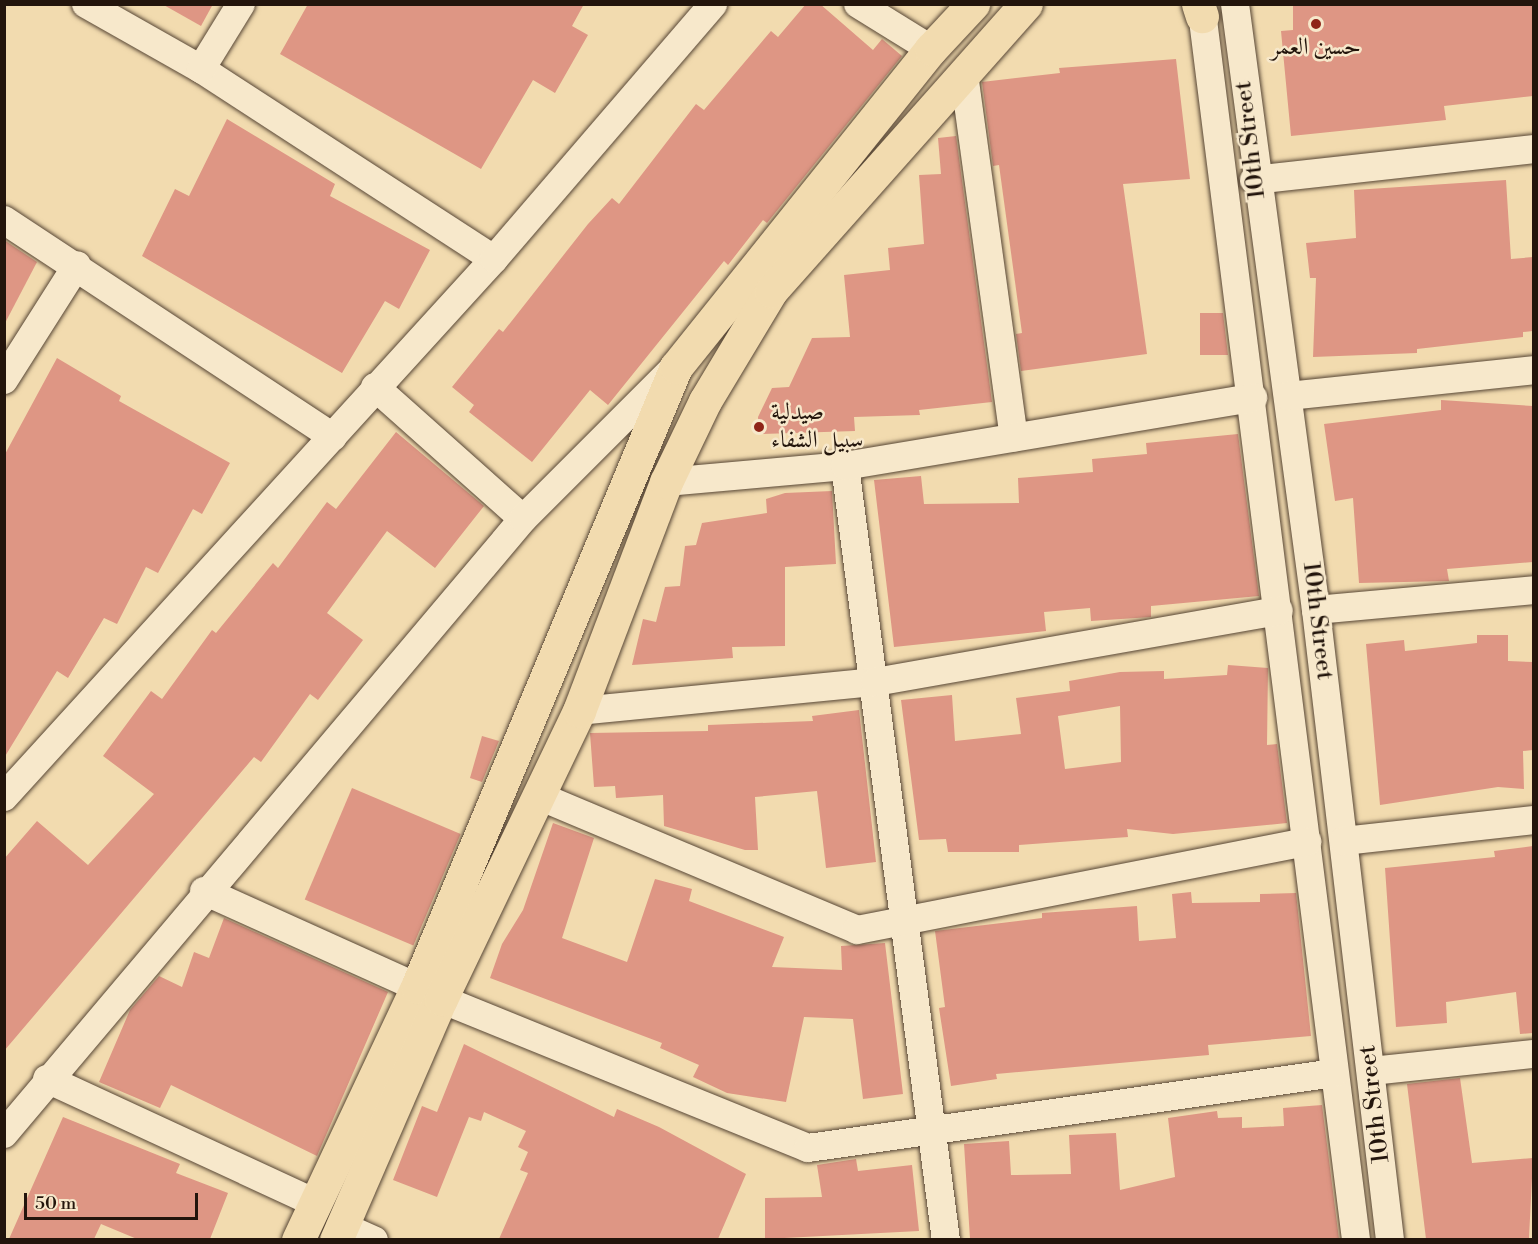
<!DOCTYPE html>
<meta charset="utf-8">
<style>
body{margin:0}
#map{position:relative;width:1538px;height:1244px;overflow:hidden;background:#f2dbaf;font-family:"Libre Bodoni",Amiri,serif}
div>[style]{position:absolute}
.building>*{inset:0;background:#de9684;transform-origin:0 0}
.roads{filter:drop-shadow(0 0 2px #574635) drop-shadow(0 0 2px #574635)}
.minor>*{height:28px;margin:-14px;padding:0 14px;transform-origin:14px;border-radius:14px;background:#f7e8cb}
.major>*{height:33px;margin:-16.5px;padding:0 16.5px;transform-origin:16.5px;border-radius:16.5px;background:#f2dbaf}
.dots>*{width:16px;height:16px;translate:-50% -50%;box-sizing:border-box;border:3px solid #f7e8cb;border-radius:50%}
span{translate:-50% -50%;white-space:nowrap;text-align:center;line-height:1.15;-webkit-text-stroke:5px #f7e8cb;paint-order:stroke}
.poi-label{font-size:24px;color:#23150c}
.left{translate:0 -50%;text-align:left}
.street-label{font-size:24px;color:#23150c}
.frame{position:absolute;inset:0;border:6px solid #23150c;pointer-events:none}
.scale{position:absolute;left:24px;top:1193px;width:174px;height:27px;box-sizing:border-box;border:3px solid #23150c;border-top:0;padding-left:8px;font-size:18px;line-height:21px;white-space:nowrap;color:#23150c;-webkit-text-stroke:4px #f7e8cb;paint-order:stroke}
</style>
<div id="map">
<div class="building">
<i style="clip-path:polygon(162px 4px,213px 4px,201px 26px)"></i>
<i style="clip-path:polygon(308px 4px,584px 4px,572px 26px,588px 35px,555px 93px,533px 80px,481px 169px,280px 54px)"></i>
<i style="clip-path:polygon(806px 4px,820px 4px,873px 50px,882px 39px,902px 56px,767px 223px,763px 220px,728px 265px,724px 261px,608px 405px,590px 390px,532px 462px,469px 412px,474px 405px,452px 387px,499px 329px,503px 332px,588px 224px,612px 198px,619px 204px,696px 104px,704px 110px,771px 31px,778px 37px)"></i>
<i style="clip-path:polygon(1293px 4px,1533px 4px,1533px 96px,1444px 106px,1446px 120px,1291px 136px,1281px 31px,1293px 30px)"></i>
<i style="clip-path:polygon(1176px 59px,1190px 179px,1123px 184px,1147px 354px,1021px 371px,1016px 334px,1022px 333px,999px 165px,993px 166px,982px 82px,1060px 73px,1059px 68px)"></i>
<i style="clip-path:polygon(227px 119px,335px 184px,330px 196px,430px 250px,399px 309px,385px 301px,342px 373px,142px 256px,175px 189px,189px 196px)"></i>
<i style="clip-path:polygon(956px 136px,992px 402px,919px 410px,920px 415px,854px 417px,855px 431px,759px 434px,758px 417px,772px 388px,789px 387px,812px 338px,850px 337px,844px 275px,890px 270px,888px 248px,924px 244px,919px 175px,941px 174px,938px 138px)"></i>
<i style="clip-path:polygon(1506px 180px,1511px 259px,1533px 257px,1533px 331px,1523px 332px,1523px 337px,1417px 349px,1417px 353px,1313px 357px,1316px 278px,1310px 278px,1306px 243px,1356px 238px,1354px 190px)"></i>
<i style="clip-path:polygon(4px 240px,37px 262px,4px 325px)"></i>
<i style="clip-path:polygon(1200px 313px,1223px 313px,1228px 355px,1200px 355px)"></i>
<i style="clip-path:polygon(57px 358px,121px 396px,119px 401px,230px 463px,202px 514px,193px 509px,158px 573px,146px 567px,117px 624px,104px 618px,68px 678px,57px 671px,4px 758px,4px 456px)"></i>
<i style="clip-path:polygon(1441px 400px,1533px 406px,1533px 562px,1447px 569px,1449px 581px,1359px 583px,1353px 498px,1335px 501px,1324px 424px,1441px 410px)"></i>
<i style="clip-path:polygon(396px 432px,484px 506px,435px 568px,387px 531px,327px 613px,363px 640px,318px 700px,310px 694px,261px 762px,254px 757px,4px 1051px,4px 859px,37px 821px,88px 865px,154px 794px,103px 756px,151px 691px,162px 699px,212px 630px,216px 633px,273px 563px,278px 568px,327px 502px,336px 509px)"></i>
<i style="clip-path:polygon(1238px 434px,1259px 596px,1151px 606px,1151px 617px,1091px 621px,1090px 608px,1044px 612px,1046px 631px,894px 647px,874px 480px,921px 476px,924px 504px,1019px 503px,1018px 478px,1093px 472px,1092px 459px,1147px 454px,1146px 443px)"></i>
<i style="clip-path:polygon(832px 491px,836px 564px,785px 567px,785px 646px,732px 647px,733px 658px,632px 665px,643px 619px,656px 622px,665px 587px,680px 586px,685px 546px,696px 545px,702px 523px,767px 513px,766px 499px,785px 493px)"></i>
<i style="clip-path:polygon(1477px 635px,1508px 635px,1508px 661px,1533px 662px,1533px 750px,1523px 751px,1524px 789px,1498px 787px,1380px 805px,1366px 644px,1404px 640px,1405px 651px,1477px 643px)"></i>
<i style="clip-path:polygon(evenodd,1228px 665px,1268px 668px,1267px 745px,1277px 744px,1287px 823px,1173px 834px,1127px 829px,1128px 837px,1019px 845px,1019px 852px,948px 852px,946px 839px,919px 840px,901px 700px,952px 695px,955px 741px,1021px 734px,1016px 698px,1070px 691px,1069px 681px,1120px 672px,1164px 671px,1164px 679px,1227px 675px,1228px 665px,1120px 706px,1121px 762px,1065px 769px,1058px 716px,1120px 706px)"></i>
<i style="clip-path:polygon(859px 710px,876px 862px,826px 868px,817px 791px,755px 797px,758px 850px,745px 850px,664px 826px,663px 795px,616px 798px,615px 786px,594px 787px,590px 733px,708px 731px,708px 725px,813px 721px,812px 716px)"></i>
<i style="clip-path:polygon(482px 736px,499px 741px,482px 782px,470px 778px)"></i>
<i style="left:352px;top:788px;width:118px;height:121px;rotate:23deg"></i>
<i style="clip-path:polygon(553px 823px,594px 838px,562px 938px,627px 962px,655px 879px,692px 889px,689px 901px,784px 937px,772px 967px,842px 970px,841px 946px,885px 943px,903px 1094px,863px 1099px,853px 1019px,804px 1017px,786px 1102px,727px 1093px,693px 1077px,699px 1065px,660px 1048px,662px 1043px,490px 978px,502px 944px,523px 910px)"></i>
<i style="clip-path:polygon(1533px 846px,1533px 1033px,1520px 1034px,1516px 992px,1446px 1002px,1447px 1023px,1396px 1027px,1385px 868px,1495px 857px,1494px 851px)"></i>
<i style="clip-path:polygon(1191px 892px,1192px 903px,1260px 902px,1260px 894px,1296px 893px,1311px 1036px,1208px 1045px,1209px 1055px,996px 1074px,997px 1079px,951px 1086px,939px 1008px,945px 1007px,935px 931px,1042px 918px,1042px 913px,1137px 906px,1139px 941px,1176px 938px,1172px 894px)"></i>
<i style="clip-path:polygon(224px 918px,388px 992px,317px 1156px,171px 1085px,160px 1108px,99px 1082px,130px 1010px,159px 976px,182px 987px,194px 952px,209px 958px)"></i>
<i style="clip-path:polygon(464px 1044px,614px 1117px,617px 1109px,659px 1127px,746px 1174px,718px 1239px,499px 1239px,528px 1173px,520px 1170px,528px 1152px,518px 1147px,526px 1131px,484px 1112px,481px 1121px,469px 1117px,437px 1197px,393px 1180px,422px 1106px,437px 1112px)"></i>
<i style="clip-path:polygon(1460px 1078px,1472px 1163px,1533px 1158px,1529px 1238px,1426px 1239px,1407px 1084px)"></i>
<i style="clip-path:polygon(1322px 1105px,1339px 1239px,970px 1239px,964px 1144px,1009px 1141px,1011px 1175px,1071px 1174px,1069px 1135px,1116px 1133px,1120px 1190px,1175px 1177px,1168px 1118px,1217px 1111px,1218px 1118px,1242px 1117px,1242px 1128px,1284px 1126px,1283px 1108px)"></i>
<i style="clip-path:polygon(63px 1117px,180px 1164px,176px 1173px,228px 1193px,210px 1239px,137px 1239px,101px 1224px,94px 1239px,9px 1239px)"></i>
<i style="clip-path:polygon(856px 1159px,858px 1171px,912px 1165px,919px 1231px,765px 1239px,765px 1198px,822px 1197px,817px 1165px)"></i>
</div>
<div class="roads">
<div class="minor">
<i style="left:86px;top:4px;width:132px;rotate:29.5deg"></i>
<i style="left:201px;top:69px;width:349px;rotate:33deg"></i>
<i style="left:858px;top:4px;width:86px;rotate:31.7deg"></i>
<i style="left:1201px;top:4px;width:1246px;rotate:82.85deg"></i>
<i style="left:1235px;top:4px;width:611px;rotate:82.39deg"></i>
<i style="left:1316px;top:610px;width:634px;rotate:83.3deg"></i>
<i style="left:201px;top:69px;width:76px;rotate:-58.4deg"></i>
<i style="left:964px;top:74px;width:367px;rotate:82.2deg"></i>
<i style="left:1254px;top:180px;width:282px;rotate:-6.3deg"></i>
<i style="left:4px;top:220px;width:394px;rotate:33.4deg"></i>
<i style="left:4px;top:380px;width:136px;rotate:-57.6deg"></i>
<i style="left:375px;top:387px;width:198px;rotate:41.7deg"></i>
<i style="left:1288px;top:396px;width:247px;rotate:-6deg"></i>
<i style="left:845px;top:466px;width:781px;rotate:82.57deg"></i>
<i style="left:666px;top:482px;width:180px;rotate:-5.1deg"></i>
<i style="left:845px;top:466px;width:414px;rotate:-9.5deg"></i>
<i style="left:1316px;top:610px;width:219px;rotate:-5.2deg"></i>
<i style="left:579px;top:711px;width:297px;rotate:-5.6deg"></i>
<i style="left:875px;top:682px;width:410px;rotate:-10deg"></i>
<i style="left:539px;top:796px;width:345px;rotate:22.8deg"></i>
<i style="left:857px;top:930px;width:459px;rotate:-11.1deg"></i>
<i style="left:4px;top:797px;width:728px;rotate:-47.67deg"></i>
<i style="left:494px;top:259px;width:336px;rotate:-49.3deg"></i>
<i style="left:1344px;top:841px;width:191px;rotate:-6.3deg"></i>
<i style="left:204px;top:891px;width:234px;rotate:24.3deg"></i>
<i style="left:441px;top:999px;width:396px;rotate:22.1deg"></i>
<i style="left:808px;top:1148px;width:532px;rotate:-8.1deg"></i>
<i style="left:1371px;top:1071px;width:164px;rotate:-6deg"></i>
<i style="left:47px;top:1079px;width:295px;rotate:24.8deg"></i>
<i style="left:4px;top:1134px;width:805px;rotate:-49.84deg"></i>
<i style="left:523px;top:519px;width:211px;rotate:-45deg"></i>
<i style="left:342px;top:1226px;width:35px;rotate:24deg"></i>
</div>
<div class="major">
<i style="left:1198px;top:4px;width:13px;rotate:72deg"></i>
<i style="left:298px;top:1240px;width:280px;rotate:-64.8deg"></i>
<i style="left:417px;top:987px;width:672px;rotate:-67.33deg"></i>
<i style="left:676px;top:367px;width:408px;rotate:-51.3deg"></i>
<i style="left:931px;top:49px;width:62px;rotate:-47deg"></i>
<i style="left:336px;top:1240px;width:263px;rotate:-66.5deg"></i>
<i style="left:441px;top:999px;width:319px;rotate:-64.4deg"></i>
<i style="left:579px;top:711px;width:245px;rotate:-69.2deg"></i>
<i style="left:666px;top:482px;width:90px;rotate:-64.3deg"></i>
<i style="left:705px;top:401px;width:128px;rotate:-59deg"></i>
<i style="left:771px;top:291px;width:384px;rotate:-48.4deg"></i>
</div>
</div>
<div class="dots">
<i style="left:1316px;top:24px;background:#8f2418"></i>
<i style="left:759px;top:427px;background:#8f2418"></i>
</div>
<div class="poi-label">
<span style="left:1316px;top:48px">حسين العمر</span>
<span class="left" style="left:771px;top:427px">صيدلية<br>سبيل الشفاء</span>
</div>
<div class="street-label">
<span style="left:1251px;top:140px;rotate:-97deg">10th Street</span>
<span style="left:1317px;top:621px;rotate:83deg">10th Street</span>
<span style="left:1375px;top:1104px;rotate:-97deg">10th Street</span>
</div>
<div class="frame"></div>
<div class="scale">50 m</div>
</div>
